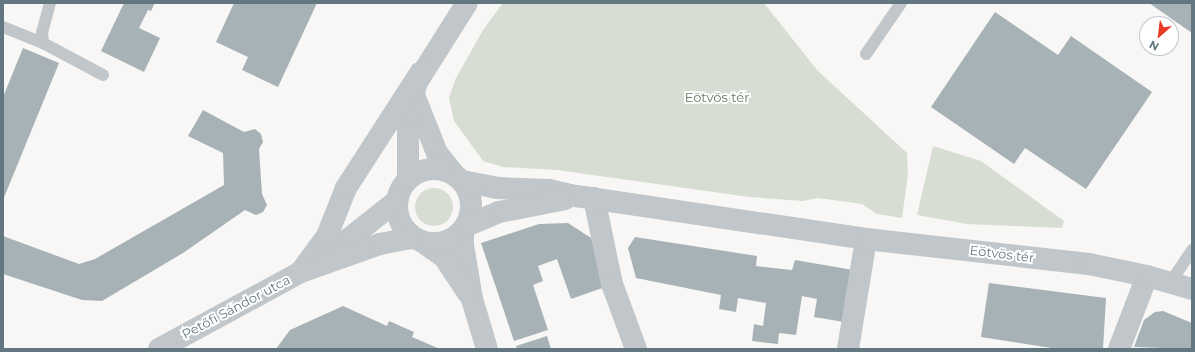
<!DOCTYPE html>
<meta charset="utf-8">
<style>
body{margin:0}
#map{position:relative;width:1195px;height:352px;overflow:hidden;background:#f8f7f5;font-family:Montserrat,sans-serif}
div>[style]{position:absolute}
.green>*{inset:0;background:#d8ddd4}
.round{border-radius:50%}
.building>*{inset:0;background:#a7b2b6}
.service>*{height:12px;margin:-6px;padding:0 6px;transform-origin:6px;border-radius:6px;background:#c0c6c9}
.minor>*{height:22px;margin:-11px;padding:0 11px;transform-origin:11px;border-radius:11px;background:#c0c6c9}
.tertiary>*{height:22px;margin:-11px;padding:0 11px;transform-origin:11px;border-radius:11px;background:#c0c6c9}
.tertiary>.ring{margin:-11px;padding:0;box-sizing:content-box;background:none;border:22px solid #c0c6c9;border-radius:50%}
span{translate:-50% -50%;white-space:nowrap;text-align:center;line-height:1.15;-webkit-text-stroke:4px #fff;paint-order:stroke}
.park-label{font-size:13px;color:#687861}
.street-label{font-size:13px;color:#627780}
.frame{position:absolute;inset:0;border:4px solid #627780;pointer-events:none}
.north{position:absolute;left:1139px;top:16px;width:40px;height:40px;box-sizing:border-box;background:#fff;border:1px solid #c0c9cc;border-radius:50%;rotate:208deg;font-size:11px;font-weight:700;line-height:16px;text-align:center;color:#627780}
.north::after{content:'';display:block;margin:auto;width:14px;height:18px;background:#e83a24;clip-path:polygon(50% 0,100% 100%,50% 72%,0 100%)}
</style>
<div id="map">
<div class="green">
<i style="clip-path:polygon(503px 3px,764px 3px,817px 70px,907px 153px,908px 175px,902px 218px,877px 214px,862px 204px,818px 198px,803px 201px,749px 197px,557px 170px,503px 167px,483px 161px,454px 121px,449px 98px,455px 80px,483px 30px)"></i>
<i style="clip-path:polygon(933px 146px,981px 161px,1064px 221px,1062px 228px,967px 224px,917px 215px)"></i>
<i class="round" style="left:415px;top:188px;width:38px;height:38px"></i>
</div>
<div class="building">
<i style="clip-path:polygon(124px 3px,155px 3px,151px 11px,148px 10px,139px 28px,160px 38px,144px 72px,101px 51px)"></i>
<i style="clip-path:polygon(234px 3px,317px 3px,278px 87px,242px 70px,248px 57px,216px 42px)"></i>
<i style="clip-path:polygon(1149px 3px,1192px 3px,1192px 33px)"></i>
<i style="clip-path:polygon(995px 12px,1058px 55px,1071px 36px,1152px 92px,1086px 189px,1025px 148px,1014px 164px,931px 107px)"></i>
<i style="clip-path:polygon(23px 48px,59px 63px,3px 200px,3px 97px)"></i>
<i style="clip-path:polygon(203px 110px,244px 132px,255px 129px,261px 134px,263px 142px,259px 149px,262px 194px,267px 205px,263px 212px,256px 215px,245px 210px,183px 253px,102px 301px,82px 300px,3px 274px,3px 236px,79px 264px,95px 259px,224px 185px,223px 153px,188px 136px)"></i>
<i style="clip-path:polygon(568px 223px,591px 238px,608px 286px,571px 299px,557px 259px,538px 266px,543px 281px,533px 285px,548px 330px,514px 341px,481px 243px,539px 224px)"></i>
<i style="clip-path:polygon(635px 237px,757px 256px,756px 266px,792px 270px,795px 260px,853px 270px,844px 322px,814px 317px,817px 299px,802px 296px,796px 335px,779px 333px,778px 344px,752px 341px,754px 324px,763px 326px,766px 303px,738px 298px,736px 312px,719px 309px,721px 295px,636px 278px,628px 248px)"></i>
<i style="clip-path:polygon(989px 283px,1106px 298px,1103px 349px,1058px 349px,981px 337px)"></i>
<i style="clip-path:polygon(343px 306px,387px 326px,389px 321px,414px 332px,412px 337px,440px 349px,276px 349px,290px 330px)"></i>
<i style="clip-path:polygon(1163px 311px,1192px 323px,1192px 349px,1134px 347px,1144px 320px,1155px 312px)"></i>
<i style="clip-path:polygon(547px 336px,551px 349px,517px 349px,516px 346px)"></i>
</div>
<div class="service">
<i style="left:50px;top:3px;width:30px;rotate:105deg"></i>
<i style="left:42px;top:32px;width:11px;rotate:85deg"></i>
<i style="left:43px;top:43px;width:68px;rotate:28.1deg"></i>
<i style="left:3px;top:27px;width:43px;rotate:21.8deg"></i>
<i style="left:866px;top:54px;width:62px;rotate:-55.5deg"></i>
<i style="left:1170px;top:283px;width:40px;rotate:-56deg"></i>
</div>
<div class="minor">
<i style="left:594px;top:198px;width:88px;rotate:78.2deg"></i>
<i style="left:612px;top:284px;width:69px;rotate:69.7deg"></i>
<i style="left:463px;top:230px;width:15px;rotate:90deg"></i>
<i style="left:463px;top:245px;width:55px;rotate:80.5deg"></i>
<i style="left:472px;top:299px;width:52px;rotate:73.3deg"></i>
<i style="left:424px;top:243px;width:24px;rotate:35deg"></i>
<i style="left:444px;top:257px;width:43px;rotate:56.3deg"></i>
<i style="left:848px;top:349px;width:111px;rotate:-80.7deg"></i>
<i style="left:1119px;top:349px;width:78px;rotate:-69deg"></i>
</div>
<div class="tertiary">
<i style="left:414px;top:95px;width:62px;rotate:68.4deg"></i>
<i style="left:437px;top:153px;width:26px;rotate:51deg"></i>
<i class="ring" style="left:397px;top:169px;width:52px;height:52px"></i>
<i style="left:408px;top:178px;width:63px;rotate:-90deg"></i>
<i style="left:408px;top:115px;width:34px;rotate:-75deg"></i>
<i style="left:417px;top:82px;width:93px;rotate:-57.7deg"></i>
<i style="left:462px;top:181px;width:36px;rotate:11deg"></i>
<i style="left:497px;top:188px;width:52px;rotate:2.2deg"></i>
<i style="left:549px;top:190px;width:28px;rotate:13deg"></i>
<i style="left:576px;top:196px;width:293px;rotate:8.4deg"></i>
<i style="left:866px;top:239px;width:224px;rotate:6.4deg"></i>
<i style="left:1089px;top:264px;width:59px;rotate:11.7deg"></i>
<i style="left:1147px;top:276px;width:47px;rotate:16.1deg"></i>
<i style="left:466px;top:226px;width:36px;rotate:-23deg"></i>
<i style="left:499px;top:212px;width:67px;rotate:-11.1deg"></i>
<i style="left:327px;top:256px;width:90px;rotate:-38.3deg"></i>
<i style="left:302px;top:270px;width:42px;rotate:-53.7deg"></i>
<i style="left:327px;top:236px;width:52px;rotate:-68.4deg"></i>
<i style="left:346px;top:188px;width:137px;rotate:-57.2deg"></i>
<i style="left:159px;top:349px;width:162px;rotate:-28.5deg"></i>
<i style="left:301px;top:272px;width:84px;rotate:-19.5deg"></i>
<i style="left:380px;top:244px;width:33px;rotate:-11deg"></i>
</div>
<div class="park-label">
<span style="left:717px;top:97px">Eötvös tér</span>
</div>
<div class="street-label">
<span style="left:1002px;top:254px;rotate:7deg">Eötvös tér</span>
<span style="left:236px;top:307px;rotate:-28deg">Petőfi Sándor utca</span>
</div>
<div class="frame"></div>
<div class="north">N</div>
</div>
